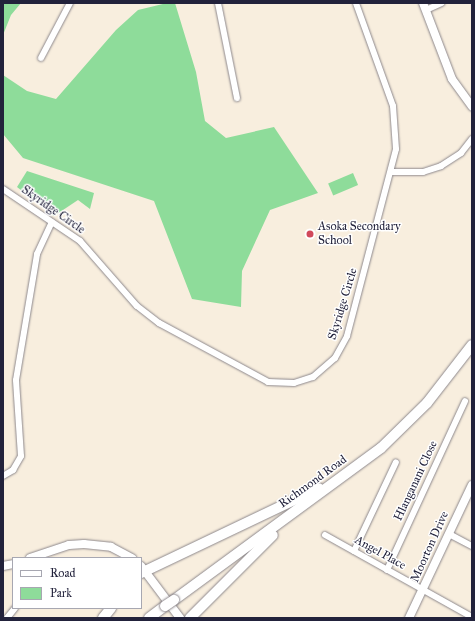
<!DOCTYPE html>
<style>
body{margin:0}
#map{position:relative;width:475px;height:621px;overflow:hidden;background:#f8eede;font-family:"IM FELL Great Primer",serif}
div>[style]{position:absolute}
.green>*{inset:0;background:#8edc9a;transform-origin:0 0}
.roads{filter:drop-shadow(0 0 1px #8d888c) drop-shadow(0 0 1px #8d888c)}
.minor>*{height:6px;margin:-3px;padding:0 3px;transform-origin:3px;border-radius:3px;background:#fff}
.tertiary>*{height:8px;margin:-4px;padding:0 4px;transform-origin:4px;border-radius:4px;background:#fff}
.trunk>*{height:10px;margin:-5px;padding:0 5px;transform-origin:5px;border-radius:5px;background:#fff}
.bridges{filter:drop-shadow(0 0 1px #8d888c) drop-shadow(0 0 1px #8d888c)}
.trunk-bridge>*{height:10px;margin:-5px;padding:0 5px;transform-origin:5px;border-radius:5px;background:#fff}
.dots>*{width:11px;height:11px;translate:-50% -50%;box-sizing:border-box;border:2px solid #fff;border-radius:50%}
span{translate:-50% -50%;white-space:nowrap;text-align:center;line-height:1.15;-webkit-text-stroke:3px #fff;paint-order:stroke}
.street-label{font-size:12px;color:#22223b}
.poi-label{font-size:12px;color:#22223b}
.left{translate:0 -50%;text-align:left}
.frame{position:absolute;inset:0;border:4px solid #22223b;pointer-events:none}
.legend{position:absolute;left:12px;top:557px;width:130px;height:52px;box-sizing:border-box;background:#fff;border:1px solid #a7a7b1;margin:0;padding:5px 7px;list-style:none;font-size:12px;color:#22223b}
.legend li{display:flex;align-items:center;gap:8px;height:20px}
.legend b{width:20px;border:1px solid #a7a7b1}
</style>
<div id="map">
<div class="green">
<i style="clip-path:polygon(3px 3px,21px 3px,11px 15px,3px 35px)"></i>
<i style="clip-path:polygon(167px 3px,175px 3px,196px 72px,205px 121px,226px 138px,274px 127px,318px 193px,270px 210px,242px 271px,241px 307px,192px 299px,154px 201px,23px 158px,3px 134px,3px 75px,27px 91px,56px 99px,116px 30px,138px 10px)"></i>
<i style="clip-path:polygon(27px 171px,94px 193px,90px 209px,78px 200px,54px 216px,17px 187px)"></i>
<i style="left:353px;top:173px;width:13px;height:27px;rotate:67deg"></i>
</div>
<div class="roads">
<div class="minor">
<i style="left:218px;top:3px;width:97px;rotate:78.7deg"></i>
<i style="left:426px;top:10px;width:17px;rotate:-24deg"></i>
<i style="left:41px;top:58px;width:62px;rotate:-62.2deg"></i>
<i style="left:392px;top:172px;width:31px"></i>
<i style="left:423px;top:172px;width:19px;rotate:-18deg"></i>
<i style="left:441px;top:166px;width:24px;rotate:-33deg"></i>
<i style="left:461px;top:153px;width:18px;rotate:-52deg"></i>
<i style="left:3px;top:189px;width:93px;rotate:34deg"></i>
<i style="left:80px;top:241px;width:86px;rotate:48.8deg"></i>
<i style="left:137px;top:306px;width:28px;rotate:38deg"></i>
<i style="left:159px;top:323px;width:124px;rotate:28.4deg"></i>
<i style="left:268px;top:382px;width:26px;rotate:2deg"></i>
<i style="left:294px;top:383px;width:20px;rotate:-18deg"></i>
<i style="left:313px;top:377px;width:29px;rotate:-41deg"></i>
<i style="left:335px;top:358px;width:25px;rotate:-61deg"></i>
<i style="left:347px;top:336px;width:193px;rotate:-75.3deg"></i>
<i style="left:396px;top:149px;width:43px;rotate:-94deg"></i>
<i style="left:393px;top:106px;width:109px;rotate:-109.8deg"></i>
<i style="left:3px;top:476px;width:12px;rotate:-31deg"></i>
<i style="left:13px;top:470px;width:16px;rotate:-60deg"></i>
<i style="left:21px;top:456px;width:76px;rotate:-93.8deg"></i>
<i style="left:16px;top:380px;width:128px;rotate:-80.5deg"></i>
<i style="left:37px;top:254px;width:35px;rotate:-65deg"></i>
<i style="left:449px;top:534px;width:26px;rotate:28deg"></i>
<i style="left:325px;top:535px;width:168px;rotate:29.2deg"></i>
<i style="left:354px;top:551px;width:98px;rotate:-64.7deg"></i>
<i style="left:387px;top:570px;width:186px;rotate:-65.2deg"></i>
<i style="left:7px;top:618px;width:13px;rotate:-51deg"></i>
</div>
<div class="tertiary">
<i style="left:423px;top:3px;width:81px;rotate:69.1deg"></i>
<i style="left:452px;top:79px;width:34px;rotate:54deg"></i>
<i style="left:30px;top:558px;width:41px;rotate:-18.4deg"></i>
<i style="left:69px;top:545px;width:15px;rotate:-4deg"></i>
<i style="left:84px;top:544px;width:27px;rotate:6deg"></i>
<i style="left:111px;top:547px;width:24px;rotate:28deg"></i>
<i style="left:3px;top:566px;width:10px;rotate:-11deg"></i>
<i style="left:141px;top:566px;width:65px;rotate:53.1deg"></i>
<i style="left:409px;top:618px;width:147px;rotate:-64.7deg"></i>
</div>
<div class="trunk">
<i style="left:141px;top:573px;width:197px;rotate:-25.5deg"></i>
<i style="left:174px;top:600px;width:257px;rotate:-36.3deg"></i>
<i style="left:381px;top:448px;width:64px;rotate:-44.4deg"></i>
<i style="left:427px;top:403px;width:73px;rotate:-52.2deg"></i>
<i style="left:103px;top:618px;width:13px;rotate:-51deg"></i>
<i style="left:149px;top:618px;width:20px;rotate:-37deg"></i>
<i style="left:190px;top:618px;width:117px;rotate:-45deg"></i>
</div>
</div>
<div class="bridges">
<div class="trunk-bridge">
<i style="left:165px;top:606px;width:11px;rotate:-34deg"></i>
</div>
</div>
<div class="dots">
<i style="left:310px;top:234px;background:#d1495b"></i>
</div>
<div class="street-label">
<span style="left:53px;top:210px;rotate:35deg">Skyridge Circle</span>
<span style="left:343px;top:304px;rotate:-73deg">Skyridge Circle</span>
<span style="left:416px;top:481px;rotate:-65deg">Hlanganani Close</span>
<span style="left:313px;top:482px;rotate:-36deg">Richmond Road</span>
<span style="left:430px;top:547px;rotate:-66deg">Moorton Drive</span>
<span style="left:380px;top:553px;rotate:29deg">Angel Place</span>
</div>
<div class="poi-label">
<span class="left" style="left:318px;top:234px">Asoka Secondary<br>School</span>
</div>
<div class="frame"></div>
<ul class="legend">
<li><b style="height:5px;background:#fff"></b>Road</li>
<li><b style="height:11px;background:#8edc9a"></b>Park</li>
</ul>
</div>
